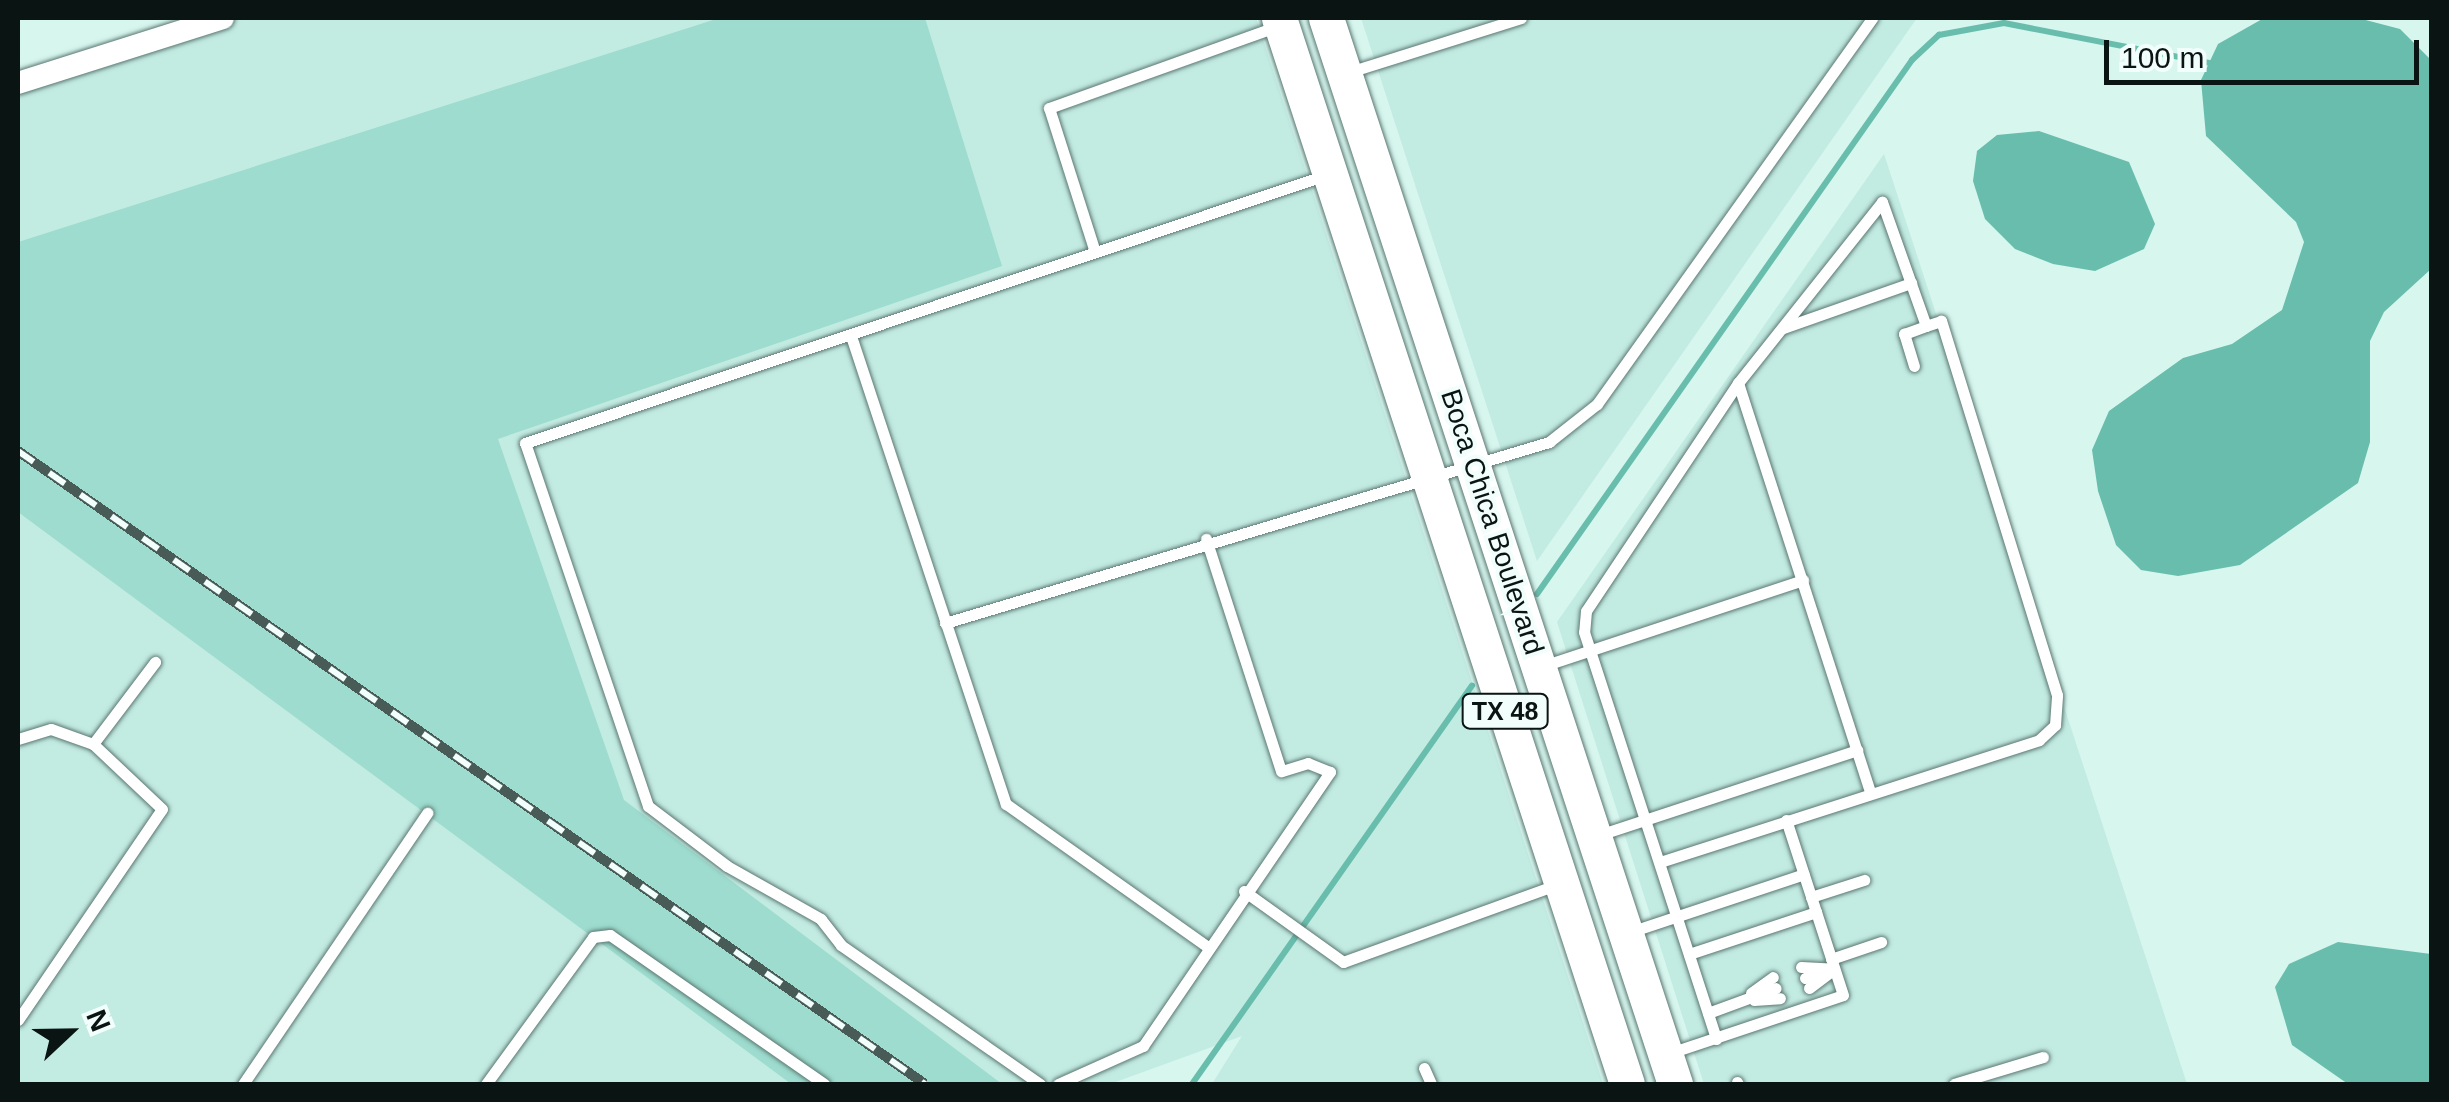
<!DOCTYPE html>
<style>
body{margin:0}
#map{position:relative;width:2449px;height:1102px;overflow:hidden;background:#d6f6ee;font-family:Arial,sans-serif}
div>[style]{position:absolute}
.built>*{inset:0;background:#c2ebe2}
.green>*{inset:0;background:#9ddccf}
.water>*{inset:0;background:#68bdad}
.stream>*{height:6px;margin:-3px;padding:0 3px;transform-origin:3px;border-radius:3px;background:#68bdad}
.roads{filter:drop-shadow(0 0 2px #5b7771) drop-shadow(0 0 2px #5b7771)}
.lane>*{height:11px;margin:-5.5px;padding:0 5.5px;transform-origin:5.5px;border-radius:5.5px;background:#fff}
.street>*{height:22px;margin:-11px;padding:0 11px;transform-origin:11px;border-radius:11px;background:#fff}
.primary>*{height:35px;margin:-17.5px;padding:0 17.5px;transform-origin:17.5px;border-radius:17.5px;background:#fff}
.rail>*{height:10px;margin-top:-5px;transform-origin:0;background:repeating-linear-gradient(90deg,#f2fefb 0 19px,#495b57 0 38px);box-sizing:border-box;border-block:2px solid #495b57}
span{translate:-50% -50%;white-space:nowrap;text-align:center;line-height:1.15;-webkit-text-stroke:8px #f2fefb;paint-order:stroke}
.shield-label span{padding:2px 8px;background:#f2fefb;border:2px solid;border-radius:8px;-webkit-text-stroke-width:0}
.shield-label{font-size:25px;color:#0a1513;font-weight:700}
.street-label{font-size:28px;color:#0a1513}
.frame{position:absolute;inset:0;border:20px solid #0a1513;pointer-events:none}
.north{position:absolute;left:20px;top:982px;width:100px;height:100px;-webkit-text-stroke:8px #f2fefb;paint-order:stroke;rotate:68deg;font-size:28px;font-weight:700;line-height:40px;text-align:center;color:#0a1513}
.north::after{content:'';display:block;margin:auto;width:35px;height:45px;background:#0a1513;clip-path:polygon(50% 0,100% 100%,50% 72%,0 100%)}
.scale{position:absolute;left:2104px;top:40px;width:315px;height:45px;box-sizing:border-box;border:5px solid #0a1513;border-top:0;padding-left:12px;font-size:30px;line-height:35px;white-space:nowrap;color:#0a1513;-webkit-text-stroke:8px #f2fefb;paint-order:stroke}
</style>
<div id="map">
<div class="built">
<i style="clip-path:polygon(212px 18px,719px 18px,18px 242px,18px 75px)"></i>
<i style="clip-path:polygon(925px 18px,1256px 18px,1603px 1084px,1212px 1084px,1242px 1036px,1110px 1084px,999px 1084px,607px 810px,483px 444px,852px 315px)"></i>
<i style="clip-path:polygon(1361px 18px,1917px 18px,1537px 561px)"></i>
<i style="clip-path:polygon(1884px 154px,2187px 1084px,1704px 1084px,1557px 622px)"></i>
<i style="clip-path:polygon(18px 511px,791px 1084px,18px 1084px)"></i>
</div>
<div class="green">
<i style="clip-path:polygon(719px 18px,925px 18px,1002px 266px,498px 439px,624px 800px,1002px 1084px,791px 1084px,18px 512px,18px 242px)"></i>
</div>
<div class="water">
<i style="clip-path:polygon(2264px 18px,2358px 18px,2400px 29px,2431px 60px,2431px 269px,2384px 312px,2370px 341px,2370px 442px,2358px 483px,2240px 565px,2178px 576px,2141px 570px,2116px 545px,2098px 491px,2092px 450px,2109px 411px,2183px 358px,2232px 344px,2282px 310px,2304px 242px,2296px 222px,2206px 136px,2201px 80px,2218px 44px)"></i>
<i style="clip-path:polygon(2039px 131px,2129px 162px,2155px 224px,2144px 249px,2095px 271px,2053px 264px,2015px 249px,1985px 219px,1973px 181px,1977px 151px,1997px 135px)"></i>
<i style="clip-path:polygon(2338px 942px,2431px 954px,2431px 1084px,2348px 1084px,2292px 1045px,2275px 987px,2289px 964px)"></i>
</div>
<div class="stream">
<i style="left:1537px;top:594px;width:653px;rotate:-54.92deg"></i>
<i style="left:1912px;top:60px;width:37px;rotate:-43deg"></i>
<i style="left:1939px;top:35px;width:66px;rotate:-10.5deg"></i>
<i style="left:2004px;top:23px;width:209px;rotate:11deg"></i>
<i style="left:1192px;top:1084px;width:487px;rotate:-54.9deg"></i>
</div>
<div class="roads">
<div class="lane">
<i style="left:1349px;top:72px;width:180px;rotate:-17.4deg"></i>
<i style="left:1095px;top:252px;width:151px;rotate:-107.7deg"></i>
<i style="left:1049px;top:108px;width:243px;rotate:-19.7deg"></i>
<i style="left:1783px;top:328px;width:136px;rotate:-19.4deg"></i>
<i style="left:851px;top:336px;width:493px;rotate:71.7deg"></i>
<i style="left:1006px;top:804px;width:244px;rotate:35.3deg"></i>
<i style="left:1914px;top:366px;width:34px;rotate:-107deg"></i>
<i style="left:1904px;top:334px;width:23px;rotate:-20deg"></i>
<i style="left:1738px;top:383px;width:430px;rotate:72.1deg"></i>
<i style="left:945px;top:623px;width:631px;rotate:-16.68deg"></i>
<i style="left:1549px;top:442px;width:61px;rotate:-38.4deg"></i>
<i style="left:1597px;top:404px;width:474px;rotate:-54.5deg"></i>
<i style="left:1543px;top:666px;width:274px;rotate:-18.3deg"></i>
<i style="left:18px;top:739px;width:34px;rotate:-17deg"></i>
<i style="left:51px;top:729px;width:45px;rotate:19.7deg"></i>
<i style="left:1599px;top:835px;width:272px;rotate:-18.2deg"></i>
<i style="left:1660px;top:862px;width:398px;rotate:-17.8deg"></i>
<i style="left:2039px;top:740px;width:22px;rotate:-43deg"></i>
<i style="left:2055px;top:725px;width:30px;rotate:-86deg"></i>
<i style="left:2057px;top:695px;width:392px;rotate:-107.2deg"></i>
<i style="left:1941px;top:321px;width:16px;rotate:162deg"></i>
<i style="left:1926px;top:326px;width:132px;rotate:-109.5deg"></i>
<i style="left:1882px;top:202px;width:231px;rotate:128.5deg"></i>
<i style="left:1738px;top:383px;width:274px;rotate:123.7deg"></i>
<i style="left:1586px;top:611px;width:21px;rotate:95deg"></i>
<i style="left:1584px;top:632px;width:428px;rotate:72deg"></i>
<i style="left:1244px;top:891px;width:122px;rotate:35.6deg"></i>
<i style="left:1343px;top:962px;width:229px;rotate:-19.9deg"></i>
<i style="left:1811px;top:897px;width:56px;rotate:-17.8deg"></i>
<i style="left:1630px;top:932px;width:183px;rotate:-18.4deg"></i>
<i style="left:1689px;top:954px;width:134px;rotate:-18.3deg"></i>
<i style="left:1831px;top:959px;width:53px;rotate:-18.8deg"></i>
<i style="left:1801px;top:967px;width:33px;rotate:3deg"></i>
<i style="left:1805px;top:978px;width:21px;rotate:-19deg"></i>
<i style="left:1809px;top:988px;width:31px;rotate:-37deg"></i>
<i style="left:1751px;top:993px;width:27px;rotate:-36deg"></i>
<i style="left:1754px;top:1000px;width:26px;rotate:-4deg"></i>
<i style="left:1708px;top:1013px;width:72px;rotate:-20.2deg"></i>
<i style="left:18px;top:1020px;width:255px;rotate:-55.7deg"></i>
<i style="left:162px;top:809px;width:95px;rotate:-136.7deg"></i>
<i style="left:93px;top:744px;width:103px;rotate:-52.9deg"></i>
<i style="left:1670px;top:1053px;width:182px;rotate:-18.5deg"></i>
<i style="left:1843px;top:995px;width:184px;rotate:-108deg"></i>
<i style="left:1424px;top:1068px;width:17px;rotate:66deg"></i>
<i style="left:1737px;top:1082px;width:2px;rotate:63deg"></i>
<i style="left:243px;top:1084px;width:328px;rotate:-55.8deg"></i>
<i style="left:486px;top:1084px;width:182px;rotate:-53.9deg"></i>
<i style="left:593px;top:937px;width:17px;rotate:-7deg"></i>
<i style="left:610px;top:935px;width:261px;rotate:34.8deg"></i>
<i style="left:1040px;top:1084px;width:243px;rotate:-145.1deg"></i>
<i style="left:841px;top:945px;width:33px;rotate:-128deg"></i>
<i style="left:821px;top:919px;width:108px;rotate:-150.6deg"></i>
<i style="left:727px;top:866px;width:99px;rotate:-142.8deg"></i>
<i style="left:648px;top:806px;width:383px;rotate:-108.7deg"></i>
<i style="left:525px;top:443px;width:845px;rotate:-18.5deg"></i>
<i style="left:1058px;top:1084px;width:93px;rotate:-24.1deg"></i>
<i style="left:1143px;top:1046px;width:332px;rotate:-55.7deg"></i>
<i style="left:1330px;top:772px;width:24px;rotate:-158deg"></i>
<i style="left:1308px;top:763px;width:28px;rotate:163deg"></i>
<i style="left:1281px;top:771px;width:244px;rotate:-107.9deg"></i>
<i style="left:1954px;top:1084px;width:93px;rotate:-16.9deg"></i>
</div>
<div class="street">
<i style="left:18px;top:83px;width:215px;rotate:-17.6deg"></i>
</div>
<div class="primary">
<i style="left:1279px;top:18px;width:1121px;rotate:71.92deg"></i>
<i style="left:1326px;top:18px;width:1122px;rotate:71.87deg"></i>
</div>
</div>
<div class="rail">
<i style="left:18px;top:451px;width:1106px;rotate:34.91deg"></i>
</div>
<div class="shield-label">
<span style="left:1505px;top:711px">TX 48</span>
</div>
<div class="street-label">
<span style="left:1492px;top:522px;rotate:72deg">Boca Chica Boulevard</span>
</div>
<div class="frame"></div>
<div class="north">N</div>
<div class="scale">100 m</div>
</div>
